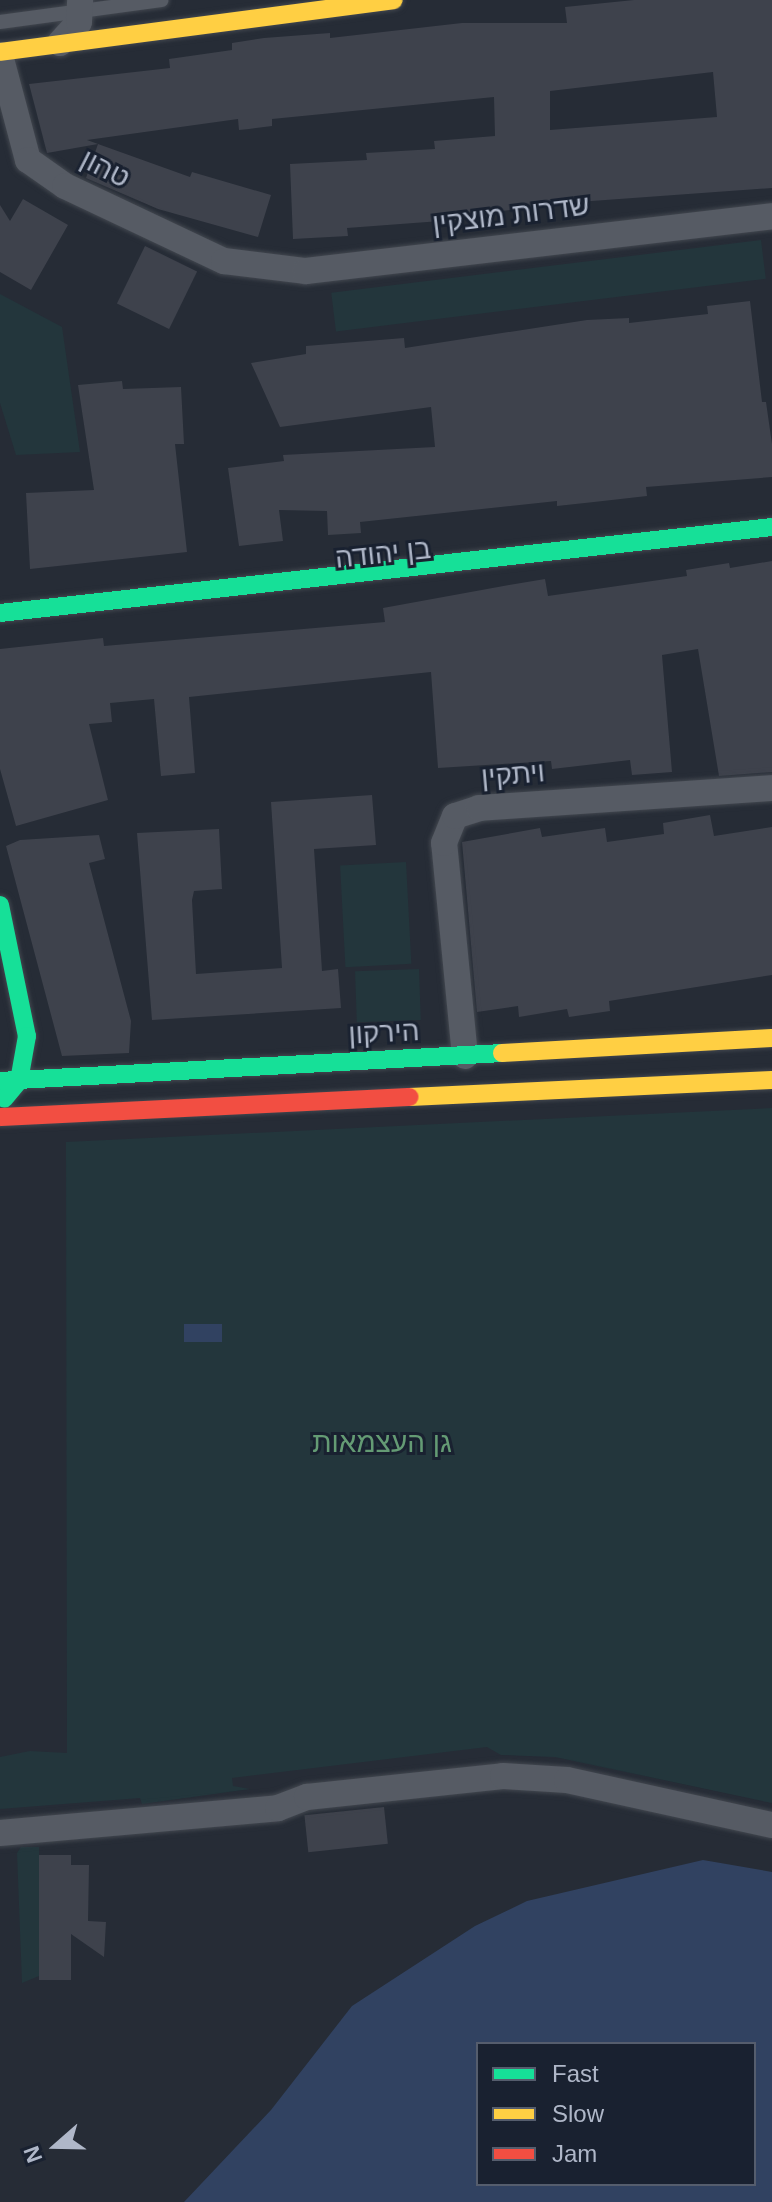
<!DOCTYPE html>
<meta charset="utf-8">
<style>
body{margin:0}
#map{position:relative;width:772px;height:2202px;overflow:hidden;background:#262c36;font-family:Arial,Heebo,sans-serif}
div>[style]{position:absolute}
.green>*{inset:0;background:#23363c;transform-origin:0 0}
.water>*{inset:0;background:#314261;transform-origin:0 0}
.building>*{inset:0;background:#3e424c;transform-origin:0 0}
.roads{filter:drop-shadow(0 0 2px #42474f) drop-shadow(0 0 2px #42474f)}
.lane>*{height:14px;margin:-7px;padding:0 7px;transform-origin:7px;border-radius:7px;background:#565b64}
.street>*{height:26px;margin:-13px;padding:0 13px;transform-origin:13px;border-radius:13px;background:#565b64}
.fast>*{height:18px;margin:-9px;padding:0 9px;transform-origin:9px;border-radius:9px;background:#16e098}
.slow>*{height:18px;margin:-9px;padding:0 9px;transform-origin:9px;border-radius:9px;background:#ffcf43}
.jam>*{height:18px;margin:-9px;padding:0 9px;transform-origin:9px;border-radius:9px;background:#f24e42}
span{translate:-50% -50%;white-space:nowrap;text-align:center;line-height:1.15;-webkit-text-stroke:6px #192130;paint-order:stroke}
.street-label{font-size:28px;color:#afb7c8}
.park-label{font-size:28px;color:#649b74}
.legend{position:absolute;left:476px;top:2042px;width:280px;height:144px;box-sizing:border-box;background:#192130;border:2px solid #555d6d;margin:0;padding:10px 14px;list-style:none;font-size:24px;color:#afb7c8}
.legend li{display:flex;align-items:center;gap:16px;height:40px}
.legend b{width:40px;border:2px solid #555d6d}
.north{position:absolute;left:16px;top:2106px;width:80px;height:80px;-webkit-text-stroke:6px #192130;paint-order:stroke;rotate:250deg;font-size:22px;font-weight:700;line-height:32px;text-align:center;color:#afb7c8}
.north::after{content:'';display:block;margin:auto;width:28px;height:36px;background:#afb7c8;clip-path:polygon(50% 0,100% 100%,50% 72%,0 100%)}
</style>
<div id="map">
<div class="green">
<i style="left:761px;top:240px;width:39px;height:433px;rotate:83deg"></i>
<i style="clip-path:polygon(0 294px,62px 327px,80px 452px,16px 455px,0 403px)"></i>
<i style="left:406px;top:862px;width:102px;height:66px;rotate:87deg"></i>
<i style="left:419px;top:969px;width:51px;height:64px;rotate:88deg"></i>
<i style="clip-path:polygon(772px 1108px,772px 1803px,555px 1757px,501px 1755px,487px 1747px,232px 1778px,233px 1786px,250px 1789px,142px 1804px,140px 1798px,0 1809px,0 1757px,30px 1751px,67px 1753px,66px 1142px)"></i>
<i style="clip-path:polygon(39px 1847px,39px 1976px,22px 1983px,17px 1853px,21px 1847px)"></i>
</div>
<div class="water">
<i style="left:184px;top:1324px;width:38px;height:18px"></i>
<i style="clip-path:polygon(evenodd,703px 1860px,772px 1872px,772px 2202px,184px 2202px,271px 2110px,352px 2006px,475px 1926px,527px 1901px,703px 1860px,754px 2044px,754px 2184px,478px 2184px,478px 2044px,754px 2044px)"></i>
</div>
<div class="building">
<i style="clip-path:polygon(evenodd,634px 0,772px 0,772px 188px,564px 203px,494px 212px,494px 217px,347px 228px,348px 236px,293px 239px,290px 164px,367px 160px,366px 153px,435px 149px,434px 141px,495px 136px,494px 97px,272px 119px,272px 126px,249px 129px,239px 130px,238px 119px,87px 140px,98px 144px,47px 153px,29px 84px,170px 68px,169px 59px,232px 50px,232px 43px,264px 38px,330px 33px,330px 38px,462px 23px,567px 23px,565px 7px,634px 0,713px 72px,717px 117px,550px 130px,550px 91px,713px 72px)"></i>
<i style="clip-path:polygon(98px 144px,190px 177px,192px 172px,271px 195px,258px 237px,158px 209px,86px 178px)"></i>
<i style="clip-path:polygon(23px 199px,68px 225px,31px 290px,0 272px,0 205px,10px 221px)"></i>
<i style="left:145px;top:246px;width:58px;height:64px;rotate:26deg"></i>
<i style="clip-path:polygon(750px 301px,762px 402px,766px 402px,772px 444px,772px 477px,646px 487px,647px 496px,594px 502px,557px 506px,557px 501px,360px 522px,361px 533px,328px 535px,327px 511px,279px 510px,283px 541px,239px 546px,228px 468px,284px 461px,283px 455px,435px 447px,431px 407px,280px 427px,251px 363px,306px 354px,306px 346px,404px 338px,405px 348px,587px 320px,629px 318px,629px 323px,708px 314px,707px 306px)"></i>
<i style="clip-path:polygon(122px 381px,123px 389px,181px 387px,184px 444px,175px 444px,187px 552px,30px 569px,26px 493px,94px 490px,78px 385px)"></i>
<i style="clip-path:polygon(772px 561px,772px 772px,719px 776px,698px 649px,662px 655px,672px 772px,632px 775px,630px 760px,552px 769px,551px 761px,438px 768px,431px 672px,189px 697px,195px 773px,161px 776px,154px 699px,110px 703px,112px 722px,89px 724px,108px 800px,16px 826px,0 769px,0 649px,103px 638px,104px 646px,385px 622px,383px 608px,509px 585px,545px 579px,548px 596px,687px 576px,686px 570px,729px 563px,730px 568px)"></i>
<i style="clip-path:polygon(372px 795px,376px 845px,314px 849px,322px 971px,338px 969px,341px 1008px,152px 1020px,137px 833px,219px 829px,222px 889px,194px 891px,192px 900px,196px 974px,282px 968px,271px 802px)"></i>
<i style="clip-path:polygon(710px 815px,714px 836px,772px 827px,772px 975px,609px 1001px,610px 1011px,569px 1017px,567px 1009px,519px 1017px,518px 1006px,477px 1012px,462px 842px,540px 828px,542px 837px,605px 828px,607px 842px,664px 834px,663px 823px)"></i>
<i style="clip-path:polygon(99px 835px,105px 859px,89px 863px,131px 1021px,129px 1053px,62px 1056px,6px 846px,20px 840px)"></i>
<i style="left:384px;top:1807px;width:37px;height:80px;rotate:84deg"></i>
<i style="clip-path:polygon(39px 1855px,71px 1855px,71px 1865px,89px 1865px,88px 1921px,106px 1922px,104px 1957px,71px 1934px,71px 1980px,39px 1980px)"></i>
</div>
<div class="roads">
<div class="lane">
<i style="left:0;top:22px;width:163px;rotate:-7.7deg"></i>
</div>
<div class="street">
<i style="left:60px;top:43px;width:28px;rotate:-48deg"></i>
<i style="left:79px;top:22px;width:22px;rotate:-87deg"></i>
<i style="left:0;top:55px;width:109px;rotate:75.1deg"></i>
<i style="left:28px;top:160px;width:45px;rotate:35.1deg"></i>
<i style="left:65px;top:186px;width:176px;rotate:25.3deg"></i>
<i style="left:224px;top:261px;width:83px;rotate:7deg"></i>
<i style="left:306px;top:271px;width:469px;rotate:-6.7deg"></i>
<i style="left:465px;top:1056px;width:214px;rotate:-95.6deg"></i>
<i style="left:444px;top:843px;width:29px;rotate:-68deg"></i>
<i style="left:455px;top:816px;width:25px;rotate:-18deg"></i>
<i style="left:479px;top:808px;width:294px;rotate:-3.9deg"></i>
<i style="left:0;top:1833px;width:279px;rotate:-5.1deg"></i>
<i style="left:278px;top:1808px;width:31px;rotate:-21deg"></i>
<i style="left:307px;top:1797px;width:197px;rotate:-6.1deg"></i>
<i style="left:503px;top:1776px;width:64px;rotate:3.6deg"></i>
<i style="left:567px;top:1780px;width:210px;rotate:12.4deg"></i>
</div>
<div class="fast">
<i style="left:0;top:613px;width:777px;rotate:-6.36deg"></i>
<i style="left:0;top:905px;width:134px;rotate:78.4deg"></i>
<i style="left:27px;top:1036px;width:46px;rotate:100.1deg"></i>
<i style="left:19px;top:1081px;width:23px;rotate:130deg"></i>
<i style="left:0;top:1081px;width:503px;rotate:-3.19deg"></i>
</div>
<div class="slow">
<i style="left:0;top:52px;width:397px;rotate:-7.5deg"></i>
<i style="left:502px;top:1053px;width:270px;rotate:-3.2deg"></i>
<i style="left:410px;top:1097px;width:362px;rotate:-2.7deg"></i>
</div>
<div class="jam">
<i style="left:0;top:1117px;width:410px;rotate:-2.8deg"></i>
</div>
</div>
<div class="street-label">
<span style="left:105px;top:169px;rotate:27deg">טהון</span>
<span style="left:511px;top:215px;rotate:-7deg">שדרות מוצקין</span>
<span style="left:383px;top:554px;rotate:-6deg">בן יהודה</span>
<span style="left:513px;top:775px;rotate:-5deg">ויתקין</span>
<span style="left:384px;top:1033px;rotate:-3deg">הירקון</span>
</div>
<div class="park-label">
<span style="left:382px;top:1443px">גן העצמאות</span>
</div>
<ul class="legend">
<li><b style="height:10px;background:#16e098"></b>Fast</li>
<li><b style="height:10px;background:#ffcf43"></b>Slow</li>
<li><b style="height:10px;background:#f24e42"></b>Jam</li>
</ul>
<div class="north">N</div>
</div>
